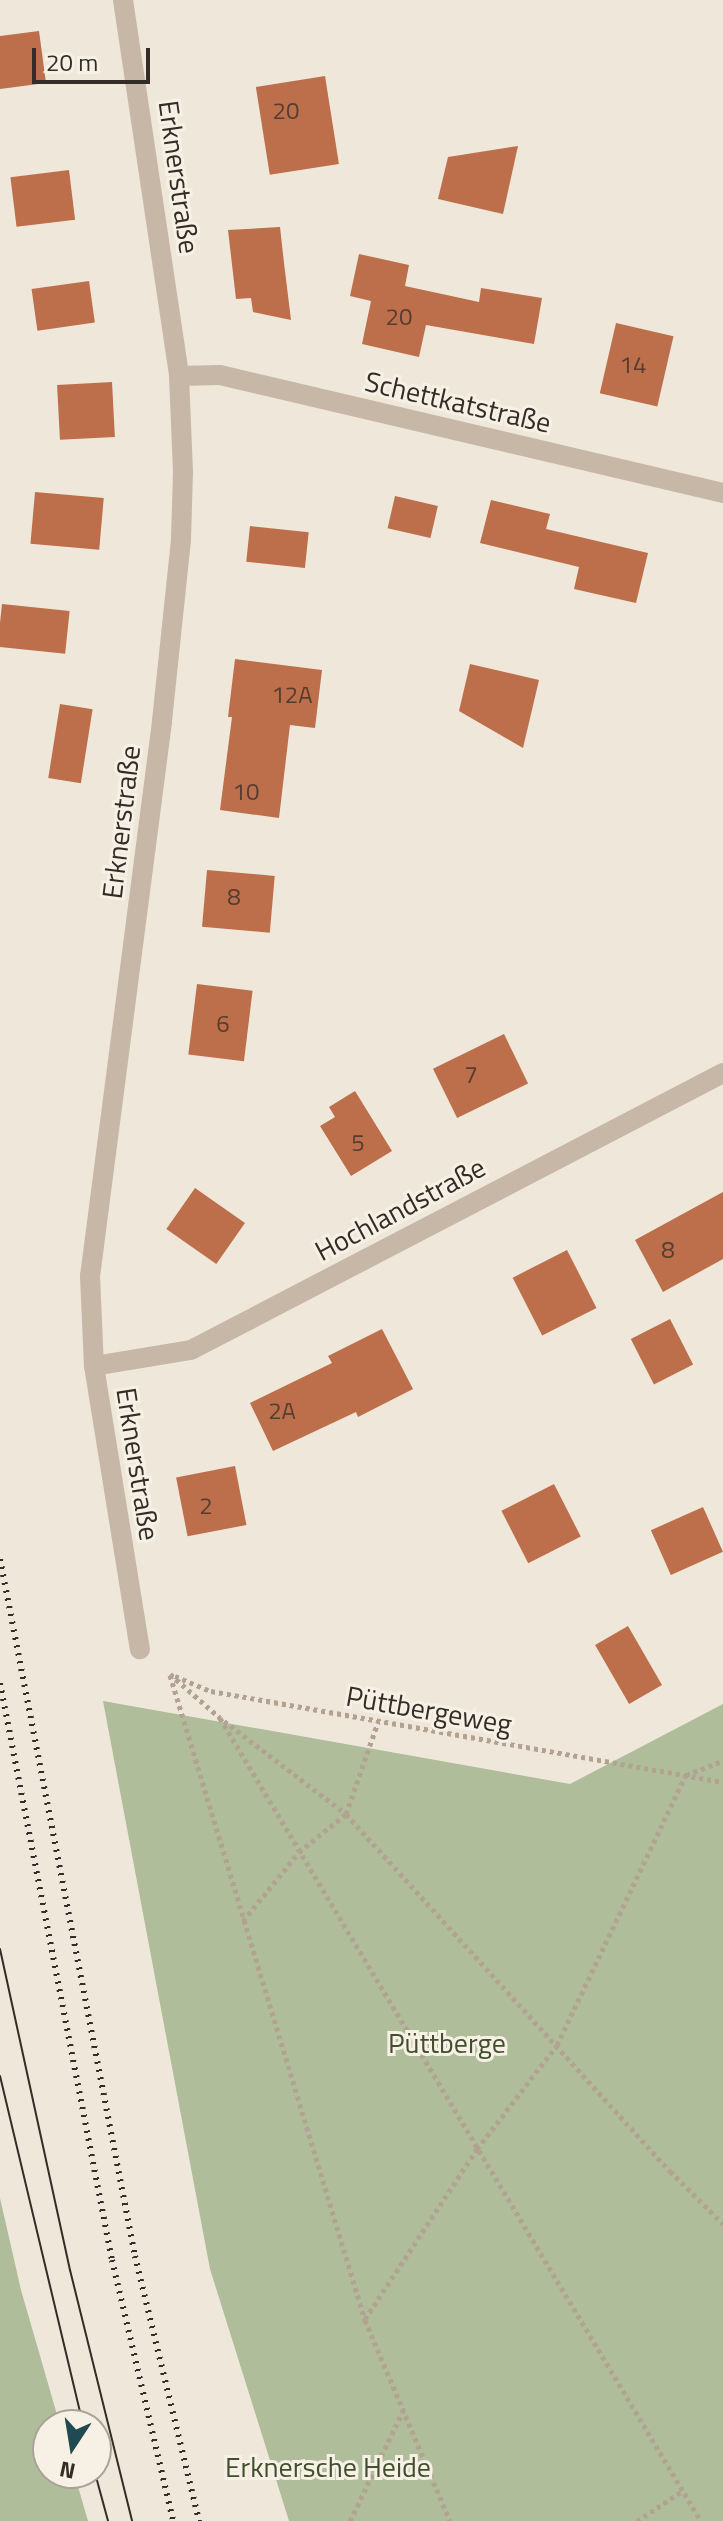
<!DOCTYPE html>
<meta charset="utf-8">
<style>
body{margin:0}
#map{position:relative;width:723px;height:2521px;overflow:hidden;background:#efe7da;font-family:"Titillium Web",sans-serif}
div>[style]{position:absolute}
.green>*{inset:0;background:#afbd9b}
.building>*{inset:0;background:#bc6f4a;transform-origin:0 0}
.path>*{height:5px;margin-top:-2.5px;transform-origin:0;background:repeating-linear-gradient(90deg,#b2a291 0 4px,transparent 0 8px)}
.minor>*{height:20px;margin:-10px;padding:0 10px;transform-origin:10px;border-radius:10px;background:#c6b7a7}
.tram>*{height:2px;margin:-1px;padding:0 1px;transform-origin:1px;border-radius:1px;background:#332c27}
.rail>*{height:6px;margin-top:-3px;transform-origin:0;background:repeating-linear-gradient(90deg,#332c27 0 2px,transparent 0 8px)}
span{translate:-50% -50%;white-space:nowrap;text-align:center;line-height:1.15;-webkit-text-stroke:6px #f7f0e5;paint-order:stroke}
.number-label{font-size:24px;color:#553d30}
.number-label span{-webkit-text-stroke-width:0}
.street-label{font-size:28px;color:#332c27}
.park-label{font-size:28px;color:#404f2d}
.north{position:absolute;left:32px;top:2409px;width:80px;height:80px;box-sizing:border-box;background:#f7f0e5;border:2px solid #a9a299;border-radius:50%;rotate:192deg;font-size:22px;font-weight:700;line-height:32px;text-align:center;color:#332c27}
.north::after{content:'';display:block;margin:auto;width:28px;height:36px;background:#204a51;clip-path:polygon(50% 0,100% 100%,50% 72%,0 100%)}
.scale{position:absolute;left:32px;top:48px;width:118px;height:36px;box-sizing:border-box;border:4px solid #332c27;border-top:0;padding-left:10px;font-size:24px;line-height:28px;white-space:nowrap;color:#332c27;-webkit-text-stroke:6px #f7f0e5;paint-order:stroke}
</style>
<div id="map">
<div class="green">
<i style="clip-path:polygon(103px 1701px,570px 1784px,723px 1704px,723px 2521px,289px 2521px,210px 2269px)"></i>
<i style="clip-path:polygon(0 2198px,21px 2290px,60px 2425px,48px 2425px,48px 2473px,74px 2473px,88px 2521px,0 2521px)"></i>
</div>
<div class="building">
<i style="clip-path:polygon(39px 31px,46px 83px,0 89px,0 36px)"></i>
<i style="left:325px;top:76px;width:89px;height:70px;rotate:81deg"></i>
<i style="clip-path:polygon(518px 146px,503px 214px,438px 199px,448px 157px)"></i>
<i style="left:69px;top:170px;width:50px;height:59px;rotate:83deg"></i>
<i style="clip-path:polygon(280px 227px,284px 263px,291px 320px,253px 312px,251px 298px,236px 299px,228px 230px)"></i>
<i style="clip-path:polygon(359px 254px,409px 265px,405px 286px,479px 302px,481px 288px,542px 298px,534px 344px,426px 325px,419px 357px,362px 344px,371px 301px,350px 296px)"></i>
<i style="left:89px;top:281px;width:42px;height:58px;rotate:82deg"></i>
<i style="left:616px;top:323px;width:59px;height:72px;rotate:13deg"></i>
<i style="left:112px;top:382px;width:55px;height:55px;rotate:87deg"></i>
<i style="left:35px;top:492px;width:69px;height:52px;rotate:5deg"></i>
<i style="left:395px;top:496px;width:44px;height:33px;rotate:13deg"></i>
<i style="clip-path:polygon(491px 500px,550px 514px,546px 529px,648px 553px,636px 603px,574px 589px,579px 567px,480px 543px)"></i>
<i style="left:250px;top:526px;width:59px;height:36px;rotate:6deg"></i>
<i style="left:2px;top:604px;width:68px;height:43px;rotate:6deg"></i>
<i style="clip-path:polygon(235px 659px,322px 670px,315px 728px,290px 725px,279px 818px,220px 810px,232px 717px,228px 717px)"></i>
<i style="clip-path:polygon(470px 664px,539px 680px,523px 748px,459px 711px)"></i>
<i style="left:60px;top:704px;width:33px;height:75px;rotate:9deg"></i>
<i style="left:207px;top:870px;width:68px;height:57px;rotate:5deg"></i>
<i style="left:197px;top:984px;width:56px;height:71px;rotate:7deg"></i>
<i style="left:504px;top:1034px;width:55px;height:79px;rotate:64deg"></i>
<i style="clip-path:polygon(355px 1091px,392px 1151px,351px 1176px,320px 1126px,335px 1117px,329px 1107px)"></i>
<i style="left:195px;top:1188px;width:61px;height:50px;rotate:35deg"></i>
<i style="clip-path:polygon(723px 1192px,723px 1259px,663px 1292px,635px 1240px)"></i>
<i style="left:567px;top:1250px;width:65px;height:61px;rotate:63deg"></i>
<i style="left:670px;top:1319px;width:51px;height:44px;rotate:63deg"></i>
<i style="clip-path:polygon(382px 1329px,413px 1389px,358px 1417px,356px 1412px,273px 1451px,250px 1403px,332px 1363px,328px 1356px)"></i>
<i style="left:235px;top:1466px;width:60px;height:60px;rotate:79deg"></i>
<i style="left:554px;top:1484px;width:59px;height:59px;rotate:63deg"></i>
<i style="left:703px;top:1507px;width:49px;height:57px;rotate:66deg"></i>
<i style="left:628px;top:1626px;width:68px;height:38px;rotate:60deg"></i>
</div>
<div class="path">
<i style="left:170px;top:1674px;width:67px;rotate:41.3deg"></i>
<i style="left:220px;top:1718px;width:936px;rotate:59.08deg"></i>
<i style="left:170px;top:1675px;width:674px;rotate:73.18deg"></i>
<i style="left:365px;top:2320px;width:218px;rotate:67.1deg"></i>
<i style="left:175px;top:1676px;width:39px;rotate:23deg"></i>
<i style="left:211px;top:1691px;width:520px;rotate:10.08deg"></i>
<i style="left:224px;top:1721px;width:153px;rotate:37.3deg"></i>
<i style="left:346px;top:1814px;width:482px;rotate:47.8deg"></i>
<i style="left:670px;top:2171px;width:75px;rotate:45deg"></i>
<i style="left:243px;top:1921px;width:89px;rotate:-50.9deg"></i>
<i style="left:299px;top:1852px;width:60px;rotate:-39deg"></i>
<i style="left:346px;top:1814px;width:97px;rotate:-70.8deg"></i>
<i style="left:365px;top:2319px;width:204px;rotate:-56.6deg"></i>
<i style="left:477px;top:2149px;width:131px;rotate:-52.4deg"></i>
<i style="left:557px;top:2045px;width:299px;rotate:-64.5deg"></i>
<i style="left:686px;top:1775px;width:40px;rotate:-21deg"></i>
<i style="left:350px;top:2521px;width:122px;rotate:-64.3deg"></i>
<i style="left:637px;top:2521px;width:56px;rotate:-33.4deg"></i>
</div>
<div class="minor">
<i style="left:123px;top:0;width:380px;rotate:81.5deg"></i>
<i style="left:179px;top:376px;width:96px;rotate:87.6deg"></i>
<i style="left:183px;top:472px;width:68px;rotate:91.7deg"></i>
<i style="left:181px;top:540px;width:183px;rotate:96deg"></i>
<i style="left:162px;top:722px;width:559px;rotate:97.4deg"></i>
<i style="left:90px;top:1276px;width:90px;rotate:87.5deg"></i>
<i style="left:94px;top:1366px;width:287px;rotate:80.8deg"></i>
<i style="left:179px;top:376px;width:41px;rotate:-1.4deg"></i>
<i style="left:220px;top:375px;width:517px;rotate:13.2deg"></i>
<i style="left:94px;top:1366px;width:98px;rotate:-9.4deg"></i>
<i style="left:191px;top:1350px;width:600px;rotate:-27.5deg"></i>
</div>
<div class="tram">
<i style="left:0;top:1949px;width:329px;rotate:77.7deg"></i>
<i style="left:70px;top:2270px;width:259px;rotate:76.1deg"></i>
<i style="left:0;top:2076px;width:359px;rotate:76.6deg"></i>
<i style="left:95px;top:2473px;width:50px;rotate:74.8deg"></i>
</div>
<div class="rail">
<i style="left:0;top:1559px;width:710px;rotate:79.04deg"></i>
<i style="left:135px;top:2256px;width:273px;rotate:76.4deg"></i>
<i style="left:0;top:1683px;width:588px;rotate:79.02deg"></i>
<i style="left:112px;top:2260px;width:268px;rotate:76.8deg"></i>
</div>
<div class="number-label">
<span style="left:286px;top:111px">20</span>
<span style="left:399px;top:317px">20</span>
<span style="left:633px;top:365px">14</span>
<span style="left:292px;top:695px">12A</span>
<span style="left:246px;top:792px">10</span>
<span style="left:234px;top:897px">8</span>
<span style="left:223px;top:1024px">6</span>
<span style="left:471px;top:1075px">7</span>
<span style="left:358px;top:1143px">5</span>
<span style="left:668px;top:1250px">8</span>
<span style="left:282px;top:1411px">2A</span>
<span style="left:206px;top:1506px">2</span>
</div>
<div class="street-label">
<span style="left:179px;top:177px;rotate:82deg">Erknerstraße</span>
<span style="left:458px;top:402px;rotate:13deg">Schettkatstraße</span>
<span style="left:121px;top:822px;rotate:-83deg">Erknerstraße</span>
<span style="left:400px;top:1209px;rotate:-28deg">Hochlandstraße</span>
<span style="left:138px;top:1464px;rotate:81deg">Erknerstraße</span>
<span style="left:429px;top:1710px;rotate:10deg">Püttbergeweg</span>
</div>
<div class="park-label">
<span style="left:447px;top:2043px">Püttberge</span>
<span style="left:328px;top:2467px">Erknersche Heide</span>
</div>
<div class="north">N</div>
<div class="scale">20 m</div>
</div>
